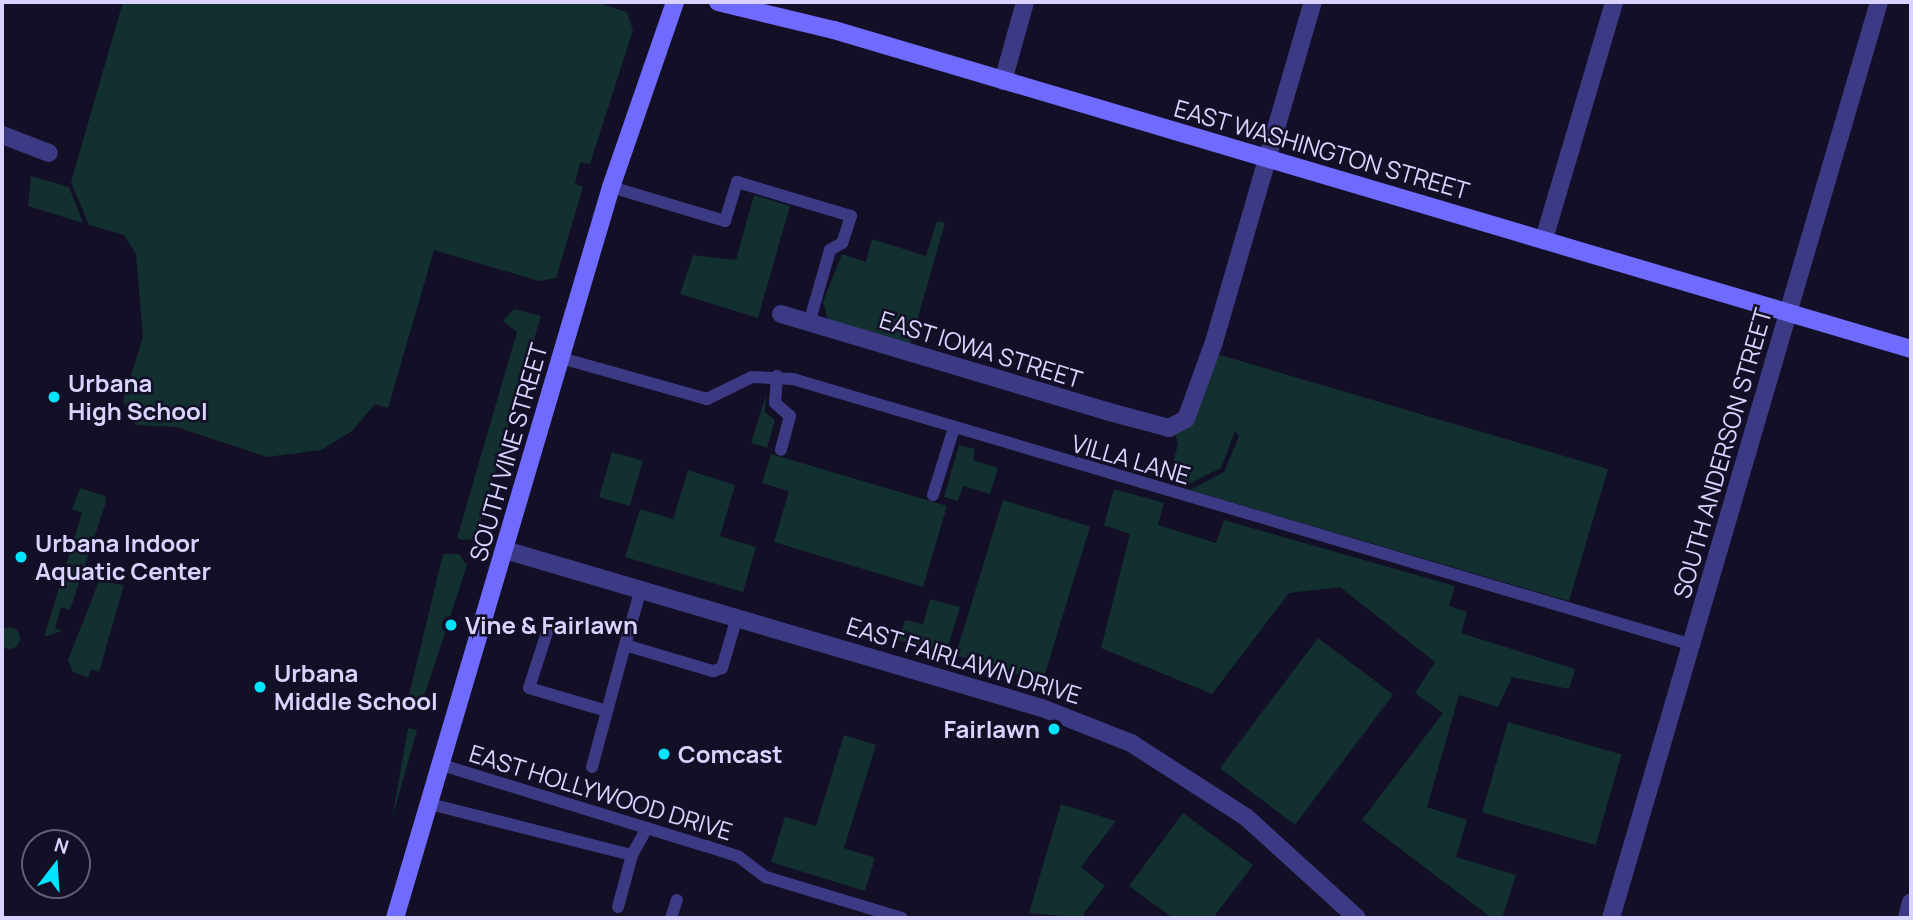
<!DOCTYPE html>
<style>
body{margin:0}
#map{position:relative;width:1913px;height:920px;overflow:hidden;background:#130f26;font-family:Manrope,sans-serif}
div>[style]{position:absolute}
.green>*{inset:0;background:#12302f;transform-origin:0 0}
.round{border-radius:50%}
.lane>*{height:12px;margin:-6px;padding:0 6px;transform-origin:6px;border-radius:6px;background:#3d3a85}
.street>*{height:18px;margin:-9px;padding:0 9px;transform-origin:9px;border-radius:9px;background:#3d3a85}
.secondary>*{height:18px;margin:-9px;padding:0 9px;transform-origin:9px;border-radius:9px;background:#6f6bff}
.dots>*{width:19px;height:19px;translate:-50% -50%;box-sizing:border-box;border:4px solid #130f26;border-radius:50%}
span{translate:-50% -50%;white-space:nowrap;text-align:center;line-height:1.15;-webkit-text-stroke:5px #130f26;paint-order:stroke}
.street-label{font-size:24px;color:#d9d4ff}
.poi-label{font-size:24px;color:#d9d4ff;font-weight:700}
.left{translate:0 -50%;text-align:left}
.right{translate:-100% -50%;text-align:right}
.frame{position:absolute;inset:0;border:4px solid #d9d4ff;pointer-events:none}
.north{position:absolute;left:21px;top:829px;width:70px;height:70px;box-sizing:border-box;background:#130f26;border:2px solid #625e7d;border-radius:50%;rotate:17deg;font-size:19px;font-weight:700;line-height:28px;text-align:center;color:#d9d4ff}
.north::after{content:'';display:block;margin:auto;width:24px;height:32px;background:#00e5ff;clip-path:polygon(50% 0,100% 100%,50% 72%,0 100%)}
</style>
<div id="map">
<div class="green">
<i style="clip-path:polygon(123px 2px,595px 2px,627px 12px,633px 30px,590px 164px,580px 162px,575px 184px,583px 187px,556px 278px,539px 281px,434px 250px,388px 408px,375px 404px,352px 431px,321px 450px,267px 457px,176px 427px,135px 425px,123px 401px,143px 337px,136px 254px,124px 235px,89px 225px,71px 182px)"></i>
<i style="clip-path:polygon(31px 176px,69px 187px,83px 223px,28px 206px)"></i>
<i style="clip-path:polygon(754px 195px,790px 206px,758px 318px,680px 294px,693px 255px,736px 260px)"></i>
<i style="clip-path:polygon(937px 221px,945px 223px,908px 352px,831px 330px,823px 302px,842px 254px,866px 262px,872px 239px,926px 256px)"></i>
<i style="clip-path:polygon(514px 309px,541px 316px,475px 539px,463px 540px,457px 538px,517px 332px,503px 321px)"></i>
<i style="clip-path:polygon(1213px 353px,1608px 469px,1569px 601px,1190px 490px,1224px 472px,1239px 436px,1235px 431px,1221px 468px,1189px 484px,1169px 477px,1178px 444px,1174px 429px)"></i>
<i style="clip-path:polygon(766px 395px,765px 412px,775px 420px,767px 448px,751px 443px)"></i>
<i style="clip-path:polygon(959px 445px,975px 449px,973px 460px,998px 468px,990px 494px,963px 486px,958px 501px,944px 497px)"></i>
<i style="left:612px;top:452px;width:32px;height:47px;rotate:16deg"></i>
<i style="clip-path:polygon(771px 454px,947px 506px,923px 587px,774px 542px,789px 491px,762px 483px)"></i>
<i style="clip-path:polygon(688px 470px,735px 485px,720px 536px,756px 547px,743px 592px,625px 557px,640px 509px,673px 519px)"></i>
<i style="clip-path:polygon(80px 488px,105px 496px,106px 502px,70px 610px,61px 607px,55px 628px,62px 631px,44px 637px,82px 513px,72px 509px)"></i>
<i style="clip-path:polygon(1114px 489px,1164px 503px,1158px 525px,1216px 543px,1224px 520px,1455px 586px,1449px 606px,1467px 612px,1461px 633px,1575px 669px,1569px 689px,1512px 677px,1498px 707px,1459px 695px,1427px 807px,1467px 820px,1456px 857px,1516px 875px,1502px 918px,1492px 918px,1362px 820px,1443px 713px,1415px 693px,1435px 662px,1340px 587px,1289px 593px,1212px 694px,1101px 648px,1130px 534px,1104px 525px)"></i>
<i style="left:1003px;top:500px;width:91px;height:162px;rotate:17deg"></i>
<i style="clip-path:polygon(443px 554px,459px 554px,467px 565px,421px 706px,410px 702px,409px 695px)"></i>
<i style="clip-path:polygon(99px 581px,124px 585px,99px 672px,91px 669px,88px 678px,73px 672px,68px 660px)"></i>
<i style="clip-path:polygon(930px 599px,960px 607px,946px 653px,899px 640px,905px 620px,923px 624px)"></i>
<i class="round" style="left:-2px;top:627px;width:22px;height:22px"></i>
<i style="left:1318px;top:638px;width:94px;height:163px;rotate:37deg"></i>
<i style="left:1508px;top:722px;width:118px;height:94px;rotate:16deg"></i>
<i style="clip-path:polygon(408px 728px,417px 730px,392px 819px)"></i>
<i style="clip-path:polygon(844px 735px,876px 745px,844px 848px,875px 858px,865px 891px,771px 862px,785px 817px,816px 826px)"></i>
<i style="clip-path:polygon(1061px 804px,1116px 821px,1081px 867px,1105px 886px,1083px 914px,1087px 918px,1029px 913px)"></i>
<i style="clip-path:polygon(1183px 813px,1253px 865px,1213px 918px,1173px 918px,1129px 886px)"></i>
</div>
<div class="lane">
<i style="left:611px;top:187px;width:119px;rotate:16.6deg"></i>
<i style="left:725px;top:221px;width:41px;rotate:-72.9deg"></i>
<i style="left:737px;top:182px;width:119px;rotate:16.6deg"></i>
<i style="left:851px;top:216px;width:28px;rotate:108deg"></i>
<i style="left:842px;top:243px;width:14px;rotate:150deg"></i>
<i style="left:830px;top:250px;width:76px;rotate:106deg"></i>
<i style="left:561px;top:358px;width:152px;rotate:15.7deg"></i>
<i style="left:707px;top:399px;width:50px;rotate:-26.1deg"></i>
<i style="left:752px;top:377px;width:41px;rotate:2.8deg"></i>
<i style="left:793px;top:379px;width:938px;rotate:16.47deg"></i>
<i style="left:777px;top:376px;width:27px;rotate:94deg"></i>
<i style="left:775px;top:403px;width:20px;rotate:41deg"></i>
<i style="left:790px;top:416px;width:35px;rotate:105deg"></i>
<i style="left:933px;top:495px;width:70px;rotate:-72.6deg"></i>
<i style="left:549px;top:626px;width:65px;rotate:107.9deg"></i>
<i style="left:529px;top:688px;width:81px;rotate:16.4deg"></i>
<i style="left:625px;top:645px;width:58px;rotate:-74.1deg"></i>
<i style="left:442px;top:765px;width:276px;rotate:17.1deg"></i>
<i style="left:706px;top:846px;width:35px;rotate:18deg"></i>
<i style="left:739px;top:857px;width:34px;rotate:37deg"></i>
<i style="left:766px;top:877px;width:142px;rotate:16.8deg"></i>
<i style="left:592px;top:767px;width:126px;rotate:-74.9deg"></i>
<i style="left:625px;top:645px;width:92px;rotate:16.5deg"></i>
<i style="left:713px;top:671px;width:9px;rotate:-18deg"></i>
<i style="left:722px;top:668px;width:53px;rotate:-73.6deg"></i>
<i style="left:430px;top:804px;width:208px;rotate:14.2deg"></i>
<i style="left:632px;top:855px;width:31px;rotate:-61deg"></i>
<i style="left:618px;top:907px;width:54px;rotate:-74.9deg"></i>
<i style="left:671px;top:918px;width:19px;rotate:-72deg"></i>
</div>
<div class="street">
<i style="left:1003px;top:81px;width:82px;rotate:-74.4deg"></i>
<i style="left:2px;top:135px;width:50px;rotate:21deg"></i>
<i style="left:1544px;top:239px;width:247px;rotate:-73.5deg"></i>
<i style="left:781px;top:314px;width:339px;rotate:16.6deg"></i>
<i style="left:1106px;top:411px;width:65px;rotate:15.1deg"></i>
<i style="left:1169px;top:428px;width:19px;rotate:-28deg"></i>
<i style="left:1186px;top:419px;width:82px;rotate:-70deg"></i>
<i style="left:1214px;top:342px;width:354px;rotate:-73.8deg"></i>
<i style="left:505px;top:550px;width:560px;rotate:16.4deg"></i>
<i style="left:1042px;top:708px;width:96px;rotate:21.5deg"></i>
<i style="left:1131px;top:743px;width:137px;rotate:32.8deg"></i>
<i style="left:1246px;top:817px;width:150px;rotate:42.3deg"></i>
<i style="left:1611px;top:918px;width:954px;rotate:-73.69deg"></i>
<i style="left:1907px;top:918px;width:16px;rotate:-76deg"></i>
</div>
<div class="secondary">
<i style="left:718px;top:2px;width:119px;rotate:13.6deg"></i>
<i style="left:834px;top:30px;width:1123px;rotate:16.5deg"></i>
<i style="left:395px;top:918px;width:762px;rotate:-73.54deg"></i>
<i style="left:611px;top:187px;width:196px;rotate:-70.9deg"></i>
</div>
<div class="dots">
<i style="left:54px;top:397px;background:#00e5ff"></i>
<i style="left:21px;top:557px;background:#00e5ff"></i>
<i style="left:451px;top:625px;background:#00e5ff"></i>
<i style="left:260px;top:687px;background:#00e5ff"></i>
<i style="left:1054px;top:729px;background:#00e5ff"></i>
<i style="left:664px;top:754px;background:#00e5ff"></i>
</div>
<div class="street-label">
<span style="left:1322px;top:149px;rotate:16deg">EAST WASHINGTON STREET</span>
<span style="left:981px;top:349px;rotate:17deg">EAST IOWA STREET</span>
<span style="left:508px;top:452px;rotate:-74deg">SOUTH VINE STREET</span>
<span style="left:1722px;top:453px;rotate:-74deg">SOUTH ANDERSON STREET</span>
<span style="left:1131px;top:459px;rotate:16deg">VILLA LANE</span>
<span style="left:964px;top:660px;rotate:17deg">EAST FAIRLAWN DRIVE</span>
<span style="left:601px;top:792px;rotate:17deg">EAST HOLLYWOOD DRIVE</span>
</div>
<div class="poi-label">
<span class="left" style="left:68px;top:397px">Urbana<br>High School</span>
<span class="left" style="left:35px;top:557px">Urbana Indoor<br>Aquatic Center</span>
<span class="left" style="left:465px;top:625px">Vine &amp; Fairlawn</span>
<span class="left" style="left:274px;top:687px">Urbana<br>Middle School</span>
<span class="right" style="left:1040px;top:729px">Fairlawn</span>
<span class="left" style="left:678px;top:754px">Comcast</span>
</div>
<div class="frame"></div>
<div class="north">N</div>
</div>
